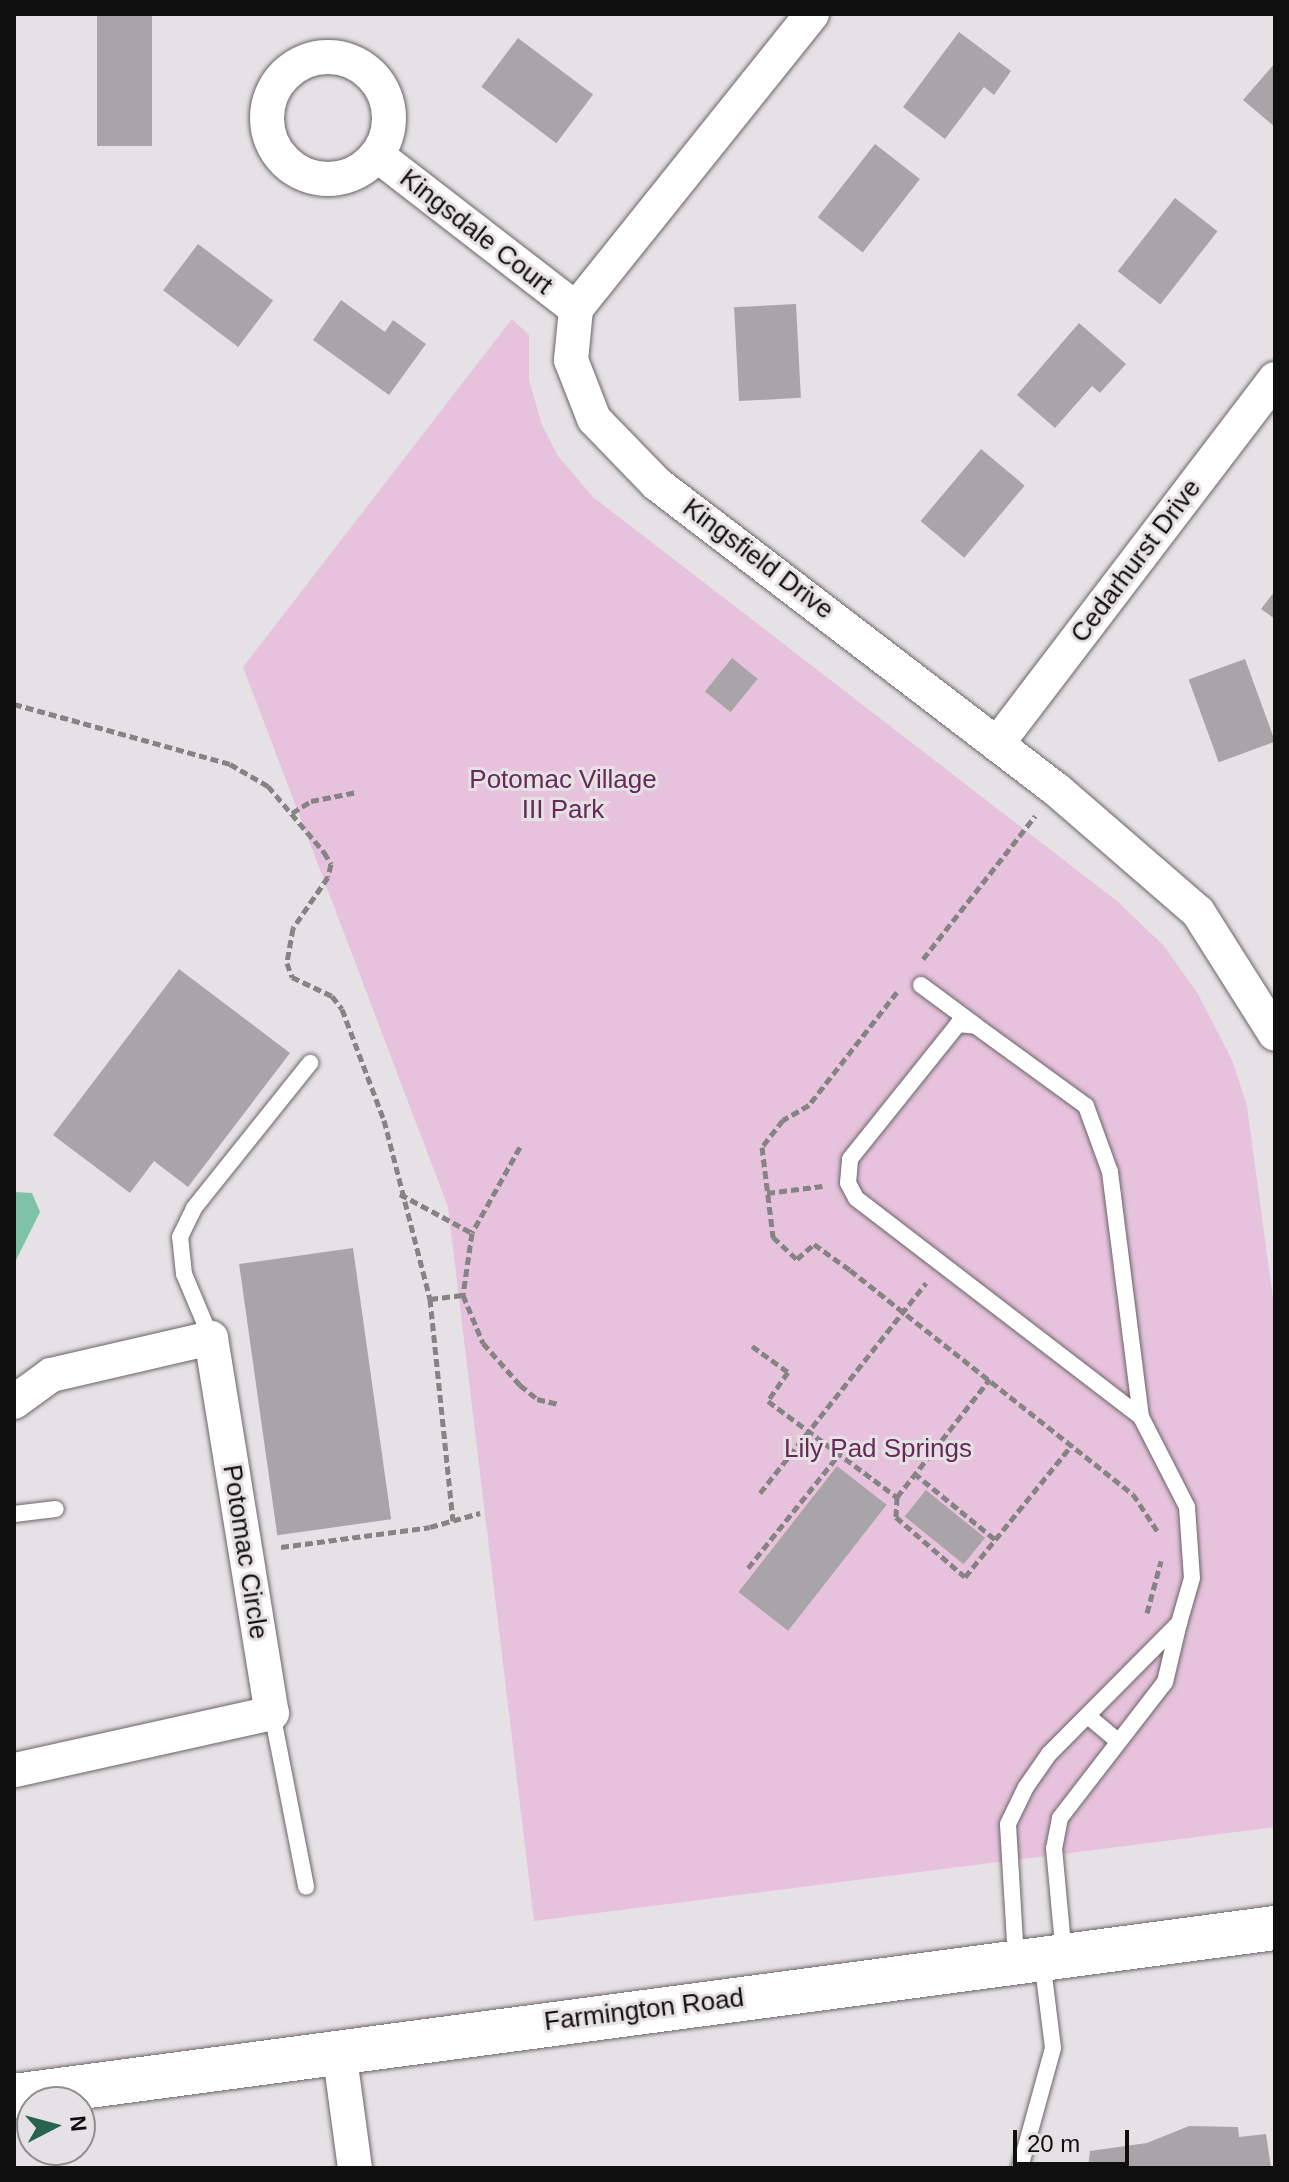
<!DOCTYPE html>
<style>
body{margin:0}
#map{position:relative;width:1289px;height:2182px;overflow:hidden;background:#e6e1e4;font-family:Helvetica,sans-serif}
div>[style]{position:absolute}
.green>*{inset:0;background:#e7c2dc}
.water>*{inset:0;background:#7ec2a7}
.building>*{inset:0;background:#a9a4a7;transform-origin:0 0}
.path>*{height:5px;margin-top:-2.5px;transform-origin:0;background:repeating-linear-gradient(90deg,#868385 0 8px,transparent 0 12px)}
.roads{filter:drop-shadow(0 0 2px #696568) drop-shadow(0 0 2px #696568)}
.lane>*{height:16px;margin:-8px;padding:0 8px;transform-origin:8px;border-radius:8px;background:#fff}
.street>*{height:34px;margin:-17px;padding:0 17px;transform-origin:17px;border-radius:17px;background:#fff}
.street>.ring{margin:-17px;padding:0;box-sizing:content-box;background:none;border:34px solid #fff;border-radius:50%}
.secondary>*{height:44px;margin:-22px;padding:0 22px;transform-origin:22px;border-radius:22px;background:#fff}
span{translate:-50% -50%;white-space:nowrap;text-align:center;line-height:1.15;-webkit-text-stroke:6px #e6e1e4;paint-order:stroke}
.street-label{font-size:26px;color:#100f10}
.park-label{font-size:26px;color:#662959}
.frame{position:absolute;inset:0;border:16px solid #100f10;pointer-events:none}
.north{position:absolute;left:16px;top:2086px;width:80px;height:80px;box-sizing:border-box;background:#e6e1e4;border:2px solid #908d8f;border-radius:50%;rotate:84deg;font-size:22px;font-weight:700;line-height:32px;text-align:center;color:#100f10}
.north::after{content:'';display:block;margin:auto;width:28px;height:36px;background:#27634f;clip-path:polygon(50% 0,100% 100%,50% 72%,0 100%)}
.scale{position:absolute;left:1013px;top:2130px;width:116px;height:36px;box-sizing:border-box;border:4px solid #100f10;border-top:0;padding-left:10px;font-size:24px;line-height:28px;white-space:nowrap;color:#100f10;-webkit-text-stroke:6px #e6e1e4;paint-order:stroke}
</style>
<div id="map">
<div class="green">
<i style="clip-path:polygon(512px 319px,529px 335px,529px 380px,542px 425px,558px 456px,593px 497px,1117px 901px,1164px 946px,1198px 994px,1232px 1060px,1247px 1106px,1275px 1314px,1275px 1827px,534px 1921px,448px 1207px,243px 667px)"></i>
</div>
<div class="water">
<i style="clip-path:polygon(14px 1192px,32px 1193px,40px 1212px,14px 1264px)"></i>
</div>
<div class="building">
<i style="left:97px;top:14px;width:55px;height:132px"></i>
<i style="clip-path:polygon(959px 32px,1011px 71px,994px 95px,984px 87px,945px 139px,903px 107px)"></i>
<i style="left:518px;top:38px;width:94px;height:61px;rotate:37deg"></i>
<i style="clip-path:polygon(1275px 63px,1275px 127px,1243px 100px)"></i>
<i style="left:875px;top:144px;width:57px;height:93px;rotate:38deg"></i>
<i style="left:1175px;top:198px;width:54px;height:93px;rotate:38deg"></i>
<i style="left:198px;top:244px;width:94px;height:58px;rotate:37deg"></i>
<i style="clip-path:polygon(341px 300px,385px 332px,393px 320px,426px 344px,389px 395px,313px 340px)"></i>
<i style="left:796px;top:304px;width:94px;height:62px;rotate:87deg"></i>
<i style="clip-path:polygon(1079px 323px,1126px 364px,1100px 393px,1092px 386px,1055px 428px,1017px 395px)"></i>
<i style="left:981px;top:449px;width:57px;height:94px;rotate:40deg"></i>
<i style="clip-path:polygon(1275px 591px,1275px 619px,1261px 609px)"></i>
<i style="left:732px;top:658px;width:33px;height:43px;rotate:39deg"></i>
<i style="left:1245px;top:659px;width:88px;height:60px;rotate:70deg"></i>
<i style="clip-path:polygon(179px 969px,290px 1053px,188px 1187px,154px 1161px,130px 1193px,53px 1135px)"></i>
<i style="left:353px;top:1248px;width:274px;height:115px;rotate:82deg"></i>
<i style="left:837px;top:1466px;width:63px;height:160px;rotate:38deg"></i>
<i style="left:926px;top:1490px;width:76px;height:34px;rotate:39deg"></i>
<i style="clip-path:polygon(1189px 2126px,1238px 2127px,1239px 2137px,1266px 2134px,1271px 2168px,1088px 2168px,1090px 2151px,1147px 2143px)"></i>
</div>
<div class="path">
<i style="left:14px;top:704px;width:224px;rotate:15.5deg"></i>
<i style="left:230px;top:764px;width:44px;rotate:30.1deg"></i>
<i style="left:268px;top:786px;width:87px;rotate:49.7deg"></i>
<i style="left:324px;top:852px;width:14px;rotate:60deg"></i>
<i style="left:331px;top:864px;width:13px;rotate:103deg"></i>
<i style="left:328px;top:877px;width:62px;rotate:124.5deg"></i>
<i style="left:293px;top:928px;width:36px;rotate:100deg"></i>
<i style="left:287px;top:963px;width:15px;rotate:70deg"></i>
<i style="left:292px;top:977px;width:44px;rotate:25.4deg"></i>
<i style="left:332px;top:996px;width:16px;rotate:52deg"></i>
<i style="left:342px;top:1009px;width:119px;rotate:69.3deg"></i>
<i style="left:384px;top:1120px;width:185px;rotate:75.6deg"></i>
<i style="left:430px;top:1299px;width:223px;rotate:84.1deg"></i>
<i style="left:292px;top:813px;width:22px;rotate:-32deg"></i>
<i style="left:311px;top:801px;width:47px;rotate:-11.1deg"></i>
<i style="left:923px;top:959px;width:182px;rotate:-51.9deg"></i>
<i style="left:897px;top:992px;width:143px;rotate:127.9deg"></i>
<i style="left:809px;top:1105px;width:30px;rotate:150deg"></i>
<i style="left:783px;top:1120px;width:34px;rotate:128deg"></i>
<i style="left:762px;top:1147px;width:91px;rotate:83deg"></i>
<i style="left:773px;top:1237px;width:33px;rotate:43deg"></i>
<i style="left:797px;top:1259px;width:23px;rotate:-41deg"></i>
<i style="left:814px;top:1244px;width:44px;rotate:35.8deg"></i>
<i style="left:850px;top:1270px;width:361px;rotate:38.4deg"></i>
<i style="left:1133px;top:1494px;width:45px;rotate:56.7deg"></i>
<i style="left:520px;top:1147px;width:98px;rotate:119.2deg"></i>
<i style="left:472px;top:1233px;width:63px;rotate:98.3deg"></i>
<i style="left:463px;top:1295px;width:52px;rotate:67.4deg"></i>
<i style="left:483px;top:1343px;width:56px;rotate:48.6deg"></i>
<i style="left:520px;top:1385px;width:22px;rotate:39deg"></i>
<i style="left:537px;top:1399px;width:22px;rotate:13deg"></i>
<i style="left:767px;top:1193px;width:56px;rotate:-7.1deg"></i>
<i style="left:400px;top:1194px;width:82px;rotate:28.4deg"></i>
<i style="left:430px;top:1299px;width:33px;rotate:-7deg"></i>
<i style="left:752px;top:1346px;width:44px;rotate:35.8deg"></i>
<i style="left:788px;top:1372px;width:35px;rotate:125deg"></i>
<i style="left:768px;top:1401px;width:161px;rotate:36.7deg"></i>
<i style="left:897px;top:1497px;width:150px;rotate:-51.8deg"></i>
<i style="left:914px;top:1473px;width:106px;rotate:39.3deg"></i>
<i style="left:760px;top:1493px;width:268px;rotate:-51.7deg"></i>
<i style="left:897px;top:1497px;width:20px;rotate:93deg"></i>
<i style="left:896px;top:1517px;width:91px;rotate:41deg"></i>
<i style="left:965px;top:1577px;width:169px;rotate:-51deg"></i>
<i style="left:281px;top:1547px;width:150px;rotate:-7.6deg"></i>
<i style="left:430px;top:1527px;width:52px;rotate:-15.6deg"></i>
<i style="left:748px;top:1568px;width:147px;rotate:-51.3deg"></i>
<i style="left:1147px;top:1613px;width:54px;rotate:-74.9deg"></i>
</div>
<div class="roads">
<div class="lane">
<i style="left:921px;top:985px;width:67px;rotate:36.5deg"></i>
<i style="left:211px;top:1338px;width:69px;rotate:-112.9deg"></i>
<i style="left:184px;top:1274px;width:37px;rotate:-96deg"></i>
<i style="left:180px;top:1237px;width:32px;rotate:-64deg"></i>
<i style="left:194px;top:1208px;width:186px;rotate:-51.3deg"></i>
<i style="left:1141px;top:1417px;width:359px;rotate:-142.5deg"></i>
<i style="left:856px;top:1198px;width:17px;rotate:-118deg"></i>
<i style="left:848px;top:1183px;width:24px;rotate:-85deg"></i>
<i style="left:850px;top:1159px;width:173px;rotate:-51.3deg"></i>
<i style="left:958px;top:1024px;width:18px;rotate:6deg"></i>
<i style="left:976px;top:1026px;width:136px;rotate:36deg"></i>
<i style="left:1086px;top:1106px;width:70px;rotate:70deg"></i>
<i style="left:1110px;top:1172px;width:247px;rotate:82.8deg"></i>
<i style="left:1141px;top:1417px;width:101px;rotate:62.9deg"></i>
<i style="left:1187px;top:1507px;width:71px;rotate:86deg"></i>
<i style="left:1192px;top:1578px;width:47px;rotate:106.1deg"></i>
<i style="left:14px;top:1514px;width:42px;rotate:-6.8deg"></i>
<i style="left:272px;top:1713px;width:177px;rotate:78.9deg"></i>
<i style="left:1088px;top:1716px;width:38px;rotate:40deg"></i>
<i style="left:1016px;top:1959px;width:135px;rotate:-93.4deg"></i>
<i style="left:1008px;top:1824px;width:41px;rotate:-64.1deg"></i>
<i style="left:1026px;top:1787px;width:40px;rotate:-55.1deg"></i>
<i style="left:1049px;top:1754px;width:185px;rotate:-45.2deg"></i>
<i style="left:1179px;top:1623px;width:61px;rotate:103.3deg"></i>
<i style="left:1165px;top:1682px;width:172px;rotate:127.7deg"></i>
<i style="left:1060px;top:1818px;width:31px;rotate:101deg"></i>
<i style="left:1054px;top:1848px;width:107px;rotate:84.7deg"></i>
<i style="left:1020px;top:2168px;width:124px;rotate:-74.6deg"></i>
<i style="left:1053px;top:2048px;width:89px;rotate:-97.1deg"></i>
</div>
<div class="street">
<i style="left:812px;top:14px;width:378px;rotate:128.7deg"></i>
<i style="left:576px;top:309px;width:51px;rotate:95.6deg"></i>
<i style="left:571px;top:360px;width:63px;rotate:68.7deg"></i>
<i style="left:594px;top:419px;width:91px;rotate:45.9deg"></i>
<i style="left:657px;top:484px;width:504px;rotate:37.42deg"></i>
<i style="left:1057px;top:790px;width:186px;rotate:40.9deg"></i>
<i style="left:1198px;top:912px;width:144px;rotate:57.7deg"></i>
<i class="ring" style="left:267px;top:57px;width:88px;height:88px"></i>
<i style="left:377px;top:155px;width:252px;rotate:37.7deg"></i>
<i style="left:997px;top:744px;width:459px;rotate:-52.7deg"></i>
<i style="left:14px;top:1402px;width:46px;rotate:-36.1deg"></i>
<i style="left:51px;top:1375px;width:164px;rotate:-13deg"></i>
<i style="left:211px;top:1338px;width:380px;rotate:80.8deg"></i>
<i style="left:272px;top:1713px;width:264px;rotate:167.5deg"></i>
<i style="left:339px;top:2050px;width:119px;rotate:82.3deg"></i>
</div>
<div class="secondary">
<i style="left:14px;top:2096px;width:1272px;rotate:-7.59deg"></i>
</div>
</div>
<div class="street-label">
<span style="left:476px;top:232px;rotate:38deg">Kingsdale Court</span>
<span style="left:758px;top:559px;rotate:37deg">Kingsfield Drive</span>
<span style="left:1136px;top:561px;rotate:-53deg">Cedarhurst Drive</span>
<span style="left:245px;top:1552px;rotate:81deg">Potomac Circle</span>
<span style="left:644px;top:2010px;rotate:-7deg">Farmington Road</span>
</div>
<div class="park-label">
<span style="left:563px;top:795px">Potomac Village<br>III Park</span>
<span style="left:878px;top:1449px">Lily Pad Springs</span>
</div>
<div class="frame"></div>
<div class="north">N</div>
<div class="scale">20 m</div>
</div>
